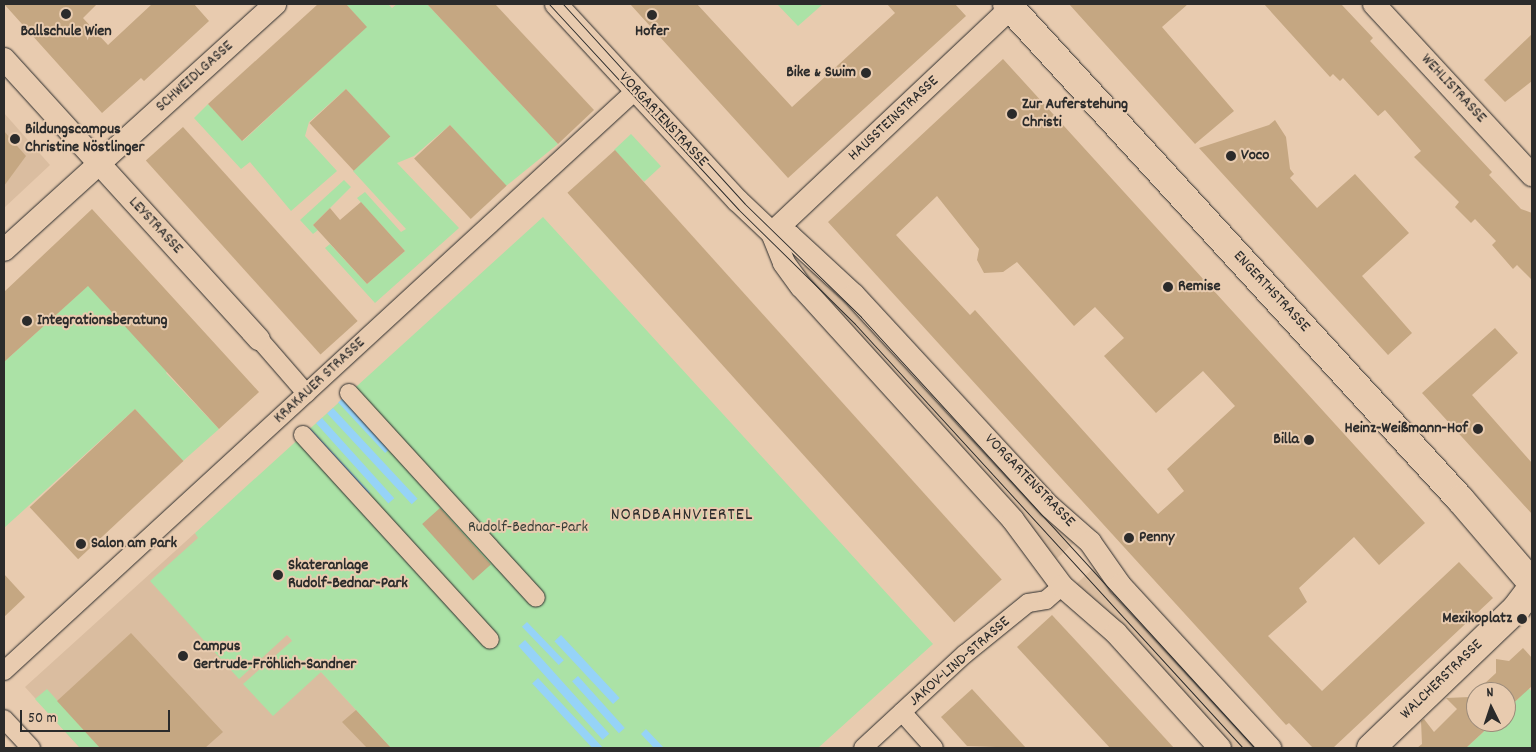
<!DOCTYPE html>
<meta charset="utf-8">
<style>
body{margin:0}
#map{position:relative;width:1536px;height:752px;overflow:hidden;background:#e8cbaf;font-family:Dekko,sans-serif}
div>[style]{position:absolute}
.built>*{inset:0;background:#dabda0}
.green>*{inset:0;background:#abe2a6;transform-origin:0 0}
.water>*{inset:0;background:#96d3f7;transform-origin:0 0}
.building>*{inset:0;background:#c5a782;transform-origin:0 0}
.roads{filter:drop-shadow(0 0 1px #2b2b2b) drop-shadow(0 0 1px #2b2b2b)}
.pedestrian>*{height:18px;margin:-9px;padding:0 9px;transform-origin:9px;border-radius:9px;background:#e8cbaf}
.minor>*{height:22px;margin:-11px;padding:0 11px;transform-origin:11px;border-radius:11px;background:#e8cbaf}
.tertiary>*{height:28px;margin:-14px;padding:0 14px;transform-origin:14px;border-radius:14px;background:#e8cbaf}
.tram>*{height:1px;margin:-0.5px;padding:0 0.5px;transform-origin:0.5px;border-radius:0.5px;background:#2b2b2b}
.dots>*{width:14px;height:14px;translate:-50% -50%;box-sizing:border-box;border:2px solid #e8cbaf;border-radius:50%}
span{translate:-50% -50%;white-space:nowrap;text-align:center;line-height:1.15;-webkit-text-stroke:4px #e8cbaf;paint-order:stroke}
.poi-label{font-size:16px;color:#2b2b2b;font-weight:700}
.right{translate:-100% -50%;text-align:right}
.left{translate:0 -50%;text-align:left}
.street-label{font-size:16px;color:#2b2b2b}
.park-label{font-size:16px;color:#383d37}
.neighbourhood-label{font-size:18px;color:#2b2b2b;letter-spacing:1px}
.frame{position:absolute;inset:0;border:5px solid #2b2b2b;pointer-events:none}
.north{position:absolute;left:1466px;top:682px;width:50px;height:50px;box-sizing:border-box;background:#e8cbaf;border:1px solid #9c8b7a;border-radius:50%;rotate:356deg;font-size:14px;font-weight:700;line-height:20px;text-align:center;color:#2b2b2b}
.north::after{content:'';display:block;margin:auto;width:18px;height:22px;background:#2b2b2b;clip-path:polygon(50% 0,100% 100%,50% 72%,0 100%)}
.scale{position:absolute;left:20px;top:710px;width:150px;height:22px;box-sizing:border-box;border:2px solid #2b2b2b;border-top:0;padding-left:6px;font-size:15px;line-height:18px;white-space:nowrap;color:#2b2b2b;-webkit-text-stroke:4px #e8cbaf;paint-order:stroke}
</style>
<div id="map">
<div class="built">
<i style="clip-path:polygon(4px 113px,50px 165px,4px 208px)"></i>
<i style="clip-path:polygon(811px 260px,1078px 539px,1051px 564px,799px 271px)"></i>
<i style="clip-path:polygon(195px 533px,292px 640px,391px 748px,80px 748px,25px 687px)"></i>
<i style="clip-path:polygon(1099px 563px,1261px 748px,1228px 748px,1073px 587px)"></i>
</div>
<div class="green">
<i style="clip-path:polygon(346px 4px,388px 4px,392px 8px,397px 4px,427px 4px,558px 144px,506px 186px,450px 125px,414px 156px,397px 163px,459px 228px,375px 303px,325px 248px,330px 244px,367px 284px,405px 251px,357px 198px,365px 192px,401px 232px,406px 229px,353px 171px,390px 137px,346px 89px,309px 122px,305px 136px,337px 171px,291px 211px,250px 162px,241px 169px,194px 118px,208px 104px,243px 141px,366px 27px)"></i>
<i style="clip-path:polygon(777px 4px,823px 4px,798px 26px)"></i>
<i style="left:631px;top:134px;width:44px;height:23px;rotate:47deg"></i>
<i style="clip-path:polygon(344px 180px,351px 187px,313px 225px,318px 230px,313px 234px,300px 220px)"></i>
<i style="clip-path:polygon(543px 217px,933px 644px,818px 748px,391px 748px,321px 672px,273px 716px,243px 684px,292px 641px,290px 638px,287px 635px,239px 679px,150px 581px,198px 538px,195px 533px)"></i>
<i style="clip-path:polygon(92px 282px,174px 365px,166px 373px,219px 429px,183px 461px,135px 409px,4px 528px,4px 362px)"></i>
<i style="clip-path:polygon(1526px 685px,1532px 692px,1532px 748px,1466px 748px,1494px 722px,1506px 722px,1506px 710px,1520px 697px)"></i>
<i style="clip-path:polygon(47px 689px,100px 748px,80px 748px,35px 699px)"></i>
</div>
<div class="water">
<i style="left:344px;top:397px;width:69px;height:8px;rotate:47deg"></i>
<i style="left:333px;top:408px;width:124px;height:8px;rotate:47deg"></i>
<i style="left:322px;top:418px;width:108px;height:8px;rotate:48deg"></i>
<i style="left:310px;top:428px;width:88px;height:8px;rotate:47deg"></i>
<i style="left:527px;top:622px;width:53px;height:7px;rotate:46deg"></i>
<i style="left:561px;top:635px;width:86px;height:9px;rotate:47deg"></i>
<i style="left:525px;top:640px;width:126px;height:9px;rotate:48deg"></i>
<i style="left:578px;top:676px;width:70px;height:8px;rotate:48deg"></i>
<i style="left:538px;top:678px;width:96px;height:8px;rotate:47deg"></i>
<i style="clip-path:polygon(646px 729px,664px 748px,654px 748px,641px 734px)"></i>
</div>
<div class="building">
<i style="clip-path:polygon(4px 4px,97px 4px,83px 18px,108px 45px,152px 4px,194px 4px,209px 21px,144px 81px,141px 78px,102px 113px)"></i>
<i style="clip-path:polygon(318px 4px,346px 4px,367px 27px,242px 141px,208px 104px)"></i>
<i style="clip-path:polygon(427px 4px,495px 4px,594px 110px,558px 144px)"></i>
<i style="clip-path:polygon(630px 4px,697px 4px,792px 107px,895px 13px,887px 4px,955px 4px,966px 16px,788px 178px)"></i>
<i style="clip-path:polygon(1069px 4px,1188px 4px,1162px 27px,1234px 111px,1195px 144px)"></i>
<i style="clip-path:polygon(1264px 4px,1341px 4px,1373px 38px,1370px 41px,1492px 172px,1489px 175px,1521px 209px,1532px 213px,1532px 280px,1517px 265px,1513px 269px,1492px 245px,1496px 241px,1475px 219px,1471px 223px,1455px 207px,1459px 202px,1414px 157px,1421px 151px,1385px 110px,1378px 116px,1343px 78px,1340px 81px,1333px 74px,1330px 77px)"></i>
<i style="clip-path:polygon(1532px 34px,1532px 81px,1505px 102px,1484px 80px)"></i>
<i style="clip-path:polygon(evenodd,1003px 59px,1425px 523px,1379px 565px,1354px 537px,1299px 588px,1307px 602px,1268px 636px,1322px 691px,1459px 562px,1493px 598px,1333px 748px,1313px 748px,1289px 723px,1286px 725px,828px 222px,1003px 59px,937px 196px,979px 249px,977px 260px,984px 273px,1003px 272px,1017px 262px,1074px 326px,1095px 307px,1124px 338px,1104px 356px,1156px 413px,1203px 371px,1235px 406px,1167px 469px,1184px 491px,1158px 514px,975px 310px,970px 315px,896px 235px,937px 196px)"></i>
<i style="left:346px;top:89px;width:65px;height:50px;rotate:47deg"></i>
<i style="clip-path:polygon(1275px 120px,1286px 137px,1290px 169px,1294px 174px,1290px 178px,1317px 208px,1355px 174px,1409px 233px,1362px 276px,1412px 333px,1388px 355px,1199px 148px,1269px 125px)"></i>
<i style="left:450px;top:125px;width:83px;height:49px;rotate:47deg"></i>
<i style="left:183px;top:127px;width:261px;height:50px;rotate:48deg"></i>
<i style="clip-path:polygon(4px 131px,26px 156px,4px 186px)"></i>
<i style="left:615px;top:150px;width:578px;height:64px;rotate:48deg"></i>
<i style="clip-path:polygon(361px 202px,405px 251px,367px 284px,313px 225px,330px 208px,340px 220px)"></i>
<i style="clip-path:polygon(92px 209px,259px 392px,219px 429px,88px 286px,4px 362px,4px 292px)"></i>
<i style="clip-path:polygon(1495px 328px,1518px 353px,1472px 395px,1532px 463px,1532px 514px,1422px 393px)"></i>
<i style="left:135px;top:409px;width:71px;height:144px;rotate:47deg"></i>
<i style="left:440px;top:508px;width:76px;height:24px;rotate:48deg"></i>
<i style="clip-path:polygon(4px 574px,25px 597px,4px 617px)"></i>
<i style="clip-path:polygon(1052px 615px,1091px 657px,1174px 748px,1110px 748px,1017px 647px)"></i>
<i style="clip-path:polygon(131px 633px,223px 732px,205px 748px,100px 748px,57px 701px)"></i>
<i style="clip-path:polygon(1523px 648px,1532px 658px,1532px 686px,1506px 710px,1506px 692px,1476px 692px,1476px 722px,1494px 722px,1466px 748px,1417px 748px,1422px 744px,1421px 721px,1424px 719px,1434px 732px,1457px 709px,1446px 698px,1470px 697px,1496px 673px,1496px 659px,1509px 661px)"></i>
<i style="clip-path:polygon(972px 689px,1026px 748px,967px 746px,941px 717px)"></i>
<i style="clip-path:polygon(356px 710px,379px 735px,391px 748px,367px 748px,342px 722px)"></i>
</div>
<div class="roads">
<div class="pedestrian">
<i style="left:259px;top:339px;width:72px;rotate:49deg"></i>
<i style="left:349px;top:393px;width:277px;rotate:47.6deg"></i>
<i style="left:303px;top:435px;width:277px;rotate:47.6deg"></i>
<i style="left:4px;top:671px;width:858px;rotate:-42.59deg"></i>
<i style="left:902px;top:712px;width:48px;rotate:48.4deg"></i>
<i style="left:4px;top:719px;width:40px;rotate:47deg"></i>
<i style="left:863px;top:748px;width:139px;rotate:-42.7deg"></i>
<i style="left:965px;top:654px;width:81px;rotate:-39deg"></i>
<i style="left:1028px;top:603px;width:18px;rotate:-9deg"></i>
<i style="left:1046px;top:600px;width:21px;rotate:-41deg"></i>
</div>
<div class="minor">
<i style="left:556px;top:4px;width:267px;rotate:47.3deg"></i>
<i style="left:737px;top:200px;width:48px;rotate:43.3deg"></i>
<i style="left:772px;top:233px;width:32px;rotate:68deg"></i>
<i style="left:784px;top:263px;width:29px;rotate:54deg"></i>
<i style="left:801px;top:286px;width:316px;rotate:47.8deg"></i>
<i style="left:1013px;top:520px;width:82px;rotate:53.4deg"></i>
<i style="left:1062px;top:586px;width:72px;rotate:41deg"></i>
<i style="left:1116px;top:633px;width:155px;rotate:47.9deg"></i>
<i style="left:1374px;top:4px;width:233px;rotate:47.3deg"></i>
<i style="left:4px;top:59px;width:379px;rotate:47.7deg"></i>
<i style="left:772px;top:233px;width:18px;rotate:9deg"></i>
<i style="left:790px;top:236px;width:87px;rotate:42.7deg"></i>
<i style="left:854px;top:295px;width:287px;rotate:47.3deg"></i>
<i style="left:1049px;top:506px;width:55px;rotate:41.3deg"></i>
<i style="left:1090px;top:542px;width:52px;rotate:55.1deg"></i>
<i style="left:1120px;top:585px;width:222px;rotate:47.4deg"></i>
<i style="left:772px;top:233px;width:334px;rotate:-43.3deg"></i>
<i style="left:4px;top:250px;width:366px;rotate:-42.2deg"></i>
</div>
<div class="tertiary">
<i style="left:1007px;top:4px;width:671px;rotate:47.54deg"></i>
<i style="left:1460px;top:499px;width:111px;rotate:49.4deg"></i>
<i style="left:1371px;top:748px;width:201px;rotate:-43.8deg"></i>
<i style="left:1516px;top:609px;width:26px;rotate:-53deg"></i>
</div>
</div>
<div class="tram">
<i style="left:549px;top:4px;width:279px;rotate:47.3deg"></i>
<i style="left:738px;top:209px;width:164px;rotate:44.5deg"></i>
<i style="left:855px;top:324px;width:575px;rotate:47.54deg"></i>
<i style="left:563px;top:4px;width:270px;rotate:47.7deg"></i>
<i style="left:745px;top:204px;width:162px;rotate:44.2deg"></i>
<i style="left:861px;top:317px;width:584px;rotate:47.57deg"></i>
</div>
<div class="dots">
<i style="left:66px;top:14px;background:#2b2b2b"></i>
<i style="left:652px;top:15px;background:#2b2b2b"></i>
<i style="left:866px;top:73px;background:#2b2b2b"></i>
<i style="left:1012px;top:114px;background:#2b2b2b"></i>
<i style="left:15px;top:139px;background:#2b2b2b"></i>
<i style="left:1231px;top:156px;background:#2b2b2b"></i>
<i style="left:1168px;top:287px;background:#2b2b2b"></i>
<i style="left:27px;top:321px;background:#2b2b2b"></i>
<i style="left:1478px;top:429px;background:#2b2b2b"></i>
<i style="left:1309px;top:440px;background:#2b2b2b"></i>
<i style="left:1129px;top:538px;background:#2b2b2b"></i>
<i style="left:81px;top:544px;background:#2b2b2b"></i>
<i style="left:278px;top:575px;background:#2b2b2b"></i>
<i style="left:1522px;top:619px;background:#2b2b2b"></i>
<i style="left:183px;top:656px;background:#2b2b2b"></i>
</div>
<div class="poi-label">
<span style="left:66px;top:32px">Ballschule Wien</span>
<span style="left:652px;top:32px">Hofer</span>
<span class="right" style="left:856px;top:73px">Bike &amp; Swim</span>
<span class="left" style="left:1022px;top:114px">Zur Auferstehung<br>Christi</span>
<span class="left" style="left:25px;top:139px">Bildungscampus<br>Christine Nöstlinger</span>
<span class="left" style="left:1241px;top:156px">Voco</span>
<span class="left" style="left:1178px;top:287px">Remise</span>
<span class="left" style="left:37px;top:321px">Integrationsberatung</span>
<span class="right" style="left:1468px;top:429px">Heinz-Weißmann-Hof</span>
<span class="right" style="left:1299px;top:440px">Billa</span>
<span class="left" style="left:1139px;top:538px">Penny</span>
<span class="left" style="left:91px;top:544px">Salon am Park</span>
<span class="left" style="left:288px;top:575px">Skateranlage<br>Rudolf-Bednar-Park</span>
<span class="right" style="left:1512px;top:619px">Mexikoplatz</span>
<span class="left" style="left:193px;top:656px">Campus<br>Gertrude-Fröhlich-Sandner</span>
</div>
<div class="street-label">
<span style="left:195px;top:77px;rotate:-42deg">SCHWEIDLGASSE</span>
<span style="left:1453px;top:89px;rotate:47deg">WEHLISTRASSE</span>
<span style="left:894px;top:119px;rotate:-43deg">HAUSSTEINSTRASSE</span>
<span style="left:663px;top:120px;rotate:47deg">VORGARTENSTRASSE</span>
<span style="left:155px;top:226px;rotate:47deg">LEYSTRASSE</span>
<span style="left:1271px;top:292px;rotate:47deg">ENGERTHSTRASSE</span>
<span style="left:320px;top:381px;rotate:-43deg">KRAKAUER STRASSE</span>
<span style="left:1029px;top:481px;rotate:46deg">VORGARTENSTRASSE</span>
<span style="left:960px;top:662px;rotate:-41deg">JAKOV-LIND-STRASSE</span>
<span style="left:1442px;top:680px;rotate:-44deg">WALCHERSTRASSE</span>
</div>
<div class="park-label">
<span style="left:528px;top:528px">Rudolf-Bednar-Park</span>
</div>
<div class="neighbourhood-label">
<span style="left:682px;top:516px">NORDBAHNVIERTEL</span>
</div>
<div class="frame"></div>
<div class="north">N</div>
<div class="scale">50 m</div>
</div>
